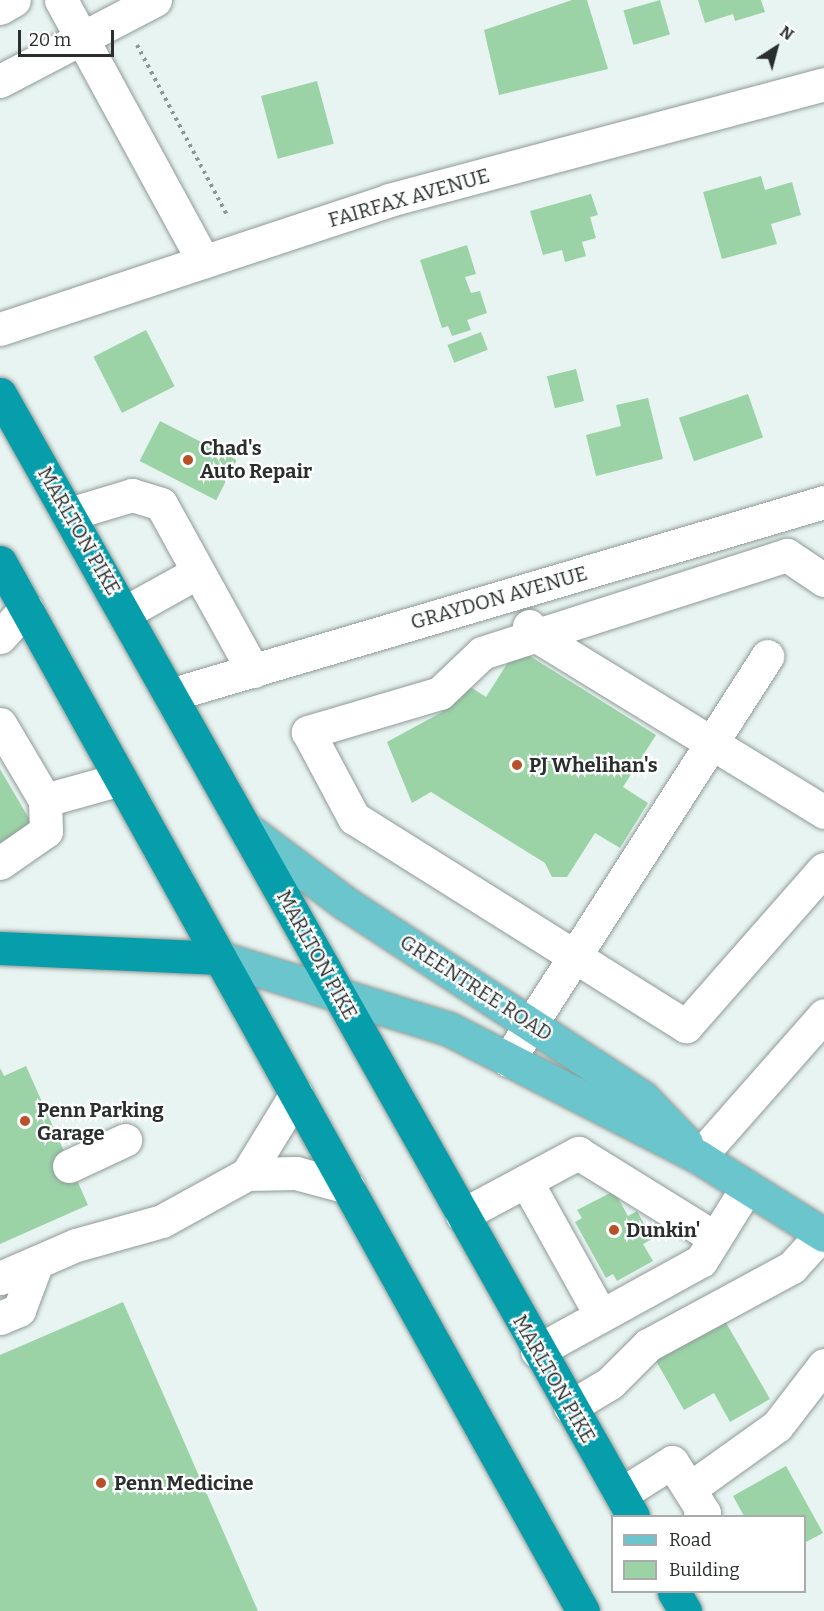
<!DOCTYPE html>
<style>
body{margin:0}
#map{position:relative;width:824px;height:1611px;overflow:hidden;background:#e8f4f1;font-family:Bitter,serif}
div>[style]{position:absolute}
.building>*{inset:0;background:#9bd3a7;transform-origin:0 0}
.path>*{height:4px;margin-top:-2px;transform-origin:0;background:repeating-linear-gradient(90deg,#8d9593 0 3px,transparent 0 7.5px)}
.roads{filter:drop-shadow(0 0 2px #8f9a97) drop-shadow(0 0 2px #8f9a97)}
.minor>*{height:33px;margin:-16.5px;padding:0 16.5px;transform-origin:16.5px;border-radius:16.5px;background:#fff}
.major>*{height:33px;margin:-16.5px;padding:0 16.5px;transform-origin:16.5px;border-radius:16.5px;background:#6ac5cd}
.highway>*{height:33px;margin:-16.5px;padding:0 16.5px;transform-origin:16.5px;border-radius:16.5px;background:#069eab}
.dots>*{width:16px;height:16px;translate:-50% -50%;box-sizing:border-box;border:3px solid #fff;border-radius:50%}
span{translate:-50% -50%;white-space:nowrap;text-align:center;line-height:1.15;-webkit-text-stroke:4.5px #fff;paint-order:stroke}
.street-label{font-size:20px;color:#2a2f2e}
.poi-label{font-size:20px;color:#2a2f2e;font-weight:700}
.left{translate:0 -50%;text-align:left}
.legend{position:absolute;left:611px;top:1515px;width:195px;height:78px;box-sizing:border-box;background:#fff;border:2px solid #aaacab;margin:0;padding:8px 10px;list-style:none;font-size:18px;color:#2a2f2e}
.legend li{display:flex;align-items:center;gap:12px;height:30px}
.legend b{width:30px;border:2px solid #aaacab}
.north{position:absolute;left:746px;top:18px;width:60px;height:60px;-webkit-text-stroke:4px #fff;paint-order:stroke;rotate:36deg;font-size:16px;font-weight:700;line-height:24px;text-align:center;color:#2a2f2e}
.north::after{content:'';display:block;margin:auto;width:21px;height:27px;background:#2a2f2e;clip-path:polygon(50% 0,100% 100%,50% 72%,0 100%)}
.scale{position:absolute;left:18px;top:30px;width:96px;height:27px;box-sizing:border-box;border:3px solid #2a2f2e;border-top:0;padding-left:8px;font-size:18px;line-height:21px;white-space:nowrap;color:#2a2f2e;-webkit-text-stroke:4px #fff;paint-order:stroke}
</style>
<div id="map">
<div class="building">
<i style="clip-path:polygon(572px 0,587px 0,608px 69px,499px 95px,484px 30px)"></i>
<i style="left:660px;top:0;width:36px;height:38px;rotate:74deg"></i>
<i style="clip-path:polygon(698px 0,761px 0,765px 12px,735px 21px,733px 14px,705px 23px)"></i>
<i style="left:317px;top:81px;width:65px;height:58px;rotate:75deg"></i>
<i style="clip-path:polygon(761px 176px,765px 190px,792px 182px,801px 215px,771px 224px,777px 244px,722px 259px,703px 192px)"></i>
<i style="clip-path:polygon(591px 194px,598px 215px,590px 217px,596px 238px,582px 242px,586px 256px,565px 262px,562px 250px,543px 255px,530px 211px)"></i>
<i style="clip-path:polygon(467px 245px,476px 274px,465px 277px,471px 293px,480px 291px,487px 313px,467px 320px,471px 330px,452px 336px,448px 326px,442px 328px,420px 260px)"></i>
<i style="left:146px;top:330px;width:63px;height:59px;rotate:63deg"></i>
<i style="left:481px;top:332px;width:19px;height:36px;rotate:69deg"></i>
<i style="left:576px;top:369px;width:33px;height:30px;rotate:76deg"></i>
<i style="left:748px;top:394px;width:46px;height:73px;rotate:71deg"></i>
<i style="clip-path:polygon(648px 398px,663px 459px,596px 476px,586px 435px,621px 426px,616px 405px)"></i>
<i style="left:160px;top:421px;width:86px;height:45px;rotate:27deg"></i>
<i style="clip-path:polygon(517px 648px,656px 735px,623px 787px,648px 803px,620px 848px,595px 833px,567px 877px,552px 877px,545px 863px,431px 792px,412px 803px,387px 742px,442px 712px,461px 681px,486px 697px)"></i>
<i style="clip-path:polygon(0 769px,34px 827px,0 846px)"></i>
<i style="clip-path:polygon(26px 1066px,88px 1205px,0 1244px,0 1068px,4px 1076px)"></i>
<i style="clip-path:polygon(614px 1191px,628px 1216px,637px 1211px,652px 1239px,643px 1244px,653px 1261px,617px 1281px,613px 1274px,606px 1278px,575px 1222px,582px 1218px,577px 1210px)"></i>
<i style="clip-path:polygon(123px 1302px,258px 1611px,0 1611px,0 1355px)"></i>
<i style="clip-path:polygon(721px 1314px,770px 1399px,730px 1422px,714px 1393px,684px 1410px,652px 1354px)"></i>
<i style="clip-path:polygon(786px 1466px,823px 1533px,804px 1543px,804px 1516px,744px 1516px,733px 1496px)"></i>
</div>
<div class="path">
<i style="left:137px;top:45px;width:195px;rotate:62.1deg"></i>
</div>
<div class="roads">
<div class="minor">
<i style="left:61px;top:0;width:298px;rotate:61.4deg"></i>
<i style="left:0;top:8px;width:16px;rotate:-30deg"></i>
<i style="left:0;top:81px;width:175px;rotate:-27.6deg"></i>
<i style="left:0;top:329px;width:410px;rotate:-18.3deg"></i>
<i style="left:389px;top:200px;width:450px;rotate:-14.9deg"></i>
<i style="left:69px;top:514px;width:66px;rotate:-16.8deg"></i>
<i style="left:132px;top:495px;width:30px;rotate:17deg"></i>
<i style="left:161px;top:504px;width:191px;rotate:61.1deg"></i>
<i style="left:824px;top:580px;width:45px;rotate:-146deg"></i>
<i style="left:787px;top:555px;width:320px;rotate:162.2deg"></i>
<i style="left:482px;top:653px;width:58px;rotate:136.4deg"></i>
<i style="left:440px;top:693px;width:138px;rotate:163.5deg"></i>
<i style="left:308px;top:732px;width:98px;rotate:61.9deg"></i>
<i style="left:354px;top:818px;width:392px;rotate:32.1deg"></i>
<i style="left:686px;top:1026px;width:209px;rotate:-48.7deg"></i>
<i style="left:126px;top:612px;width:82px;rotate:-29.1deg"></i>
<i style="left:529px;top:626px;width:13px;rotate:51deg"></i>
<i style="left:537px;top:636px;width:337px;rotate:31.5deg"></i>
<i style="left:0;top:637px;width:39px;rotate:-48deg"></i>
<i style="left:173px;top:694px;width:679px;rotate:-16.43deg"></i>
<i style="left:0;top:724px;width:88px;rotate:59.4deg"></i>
<i style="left:45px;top:800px;width:78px;rotate:-15.6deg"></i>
<i style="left:0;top:863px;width:56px;rotate:-34.8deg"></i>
<i style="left:46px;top:831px;width:31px;rotate:-92deg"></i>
<i style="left:508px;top:1060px;width:480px;rotate:-57.3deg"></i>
<i style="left:699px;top:1157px;width:189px;rotate:-48.6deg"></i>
<i style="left:69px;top:1166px;width:62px;rotate:-24.9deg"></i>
<i style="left:247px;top:1174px;width:49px;rotate:-1.2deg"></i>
<i style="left:296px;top:1173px;width:54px;rotate:15.1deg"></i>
<i style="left:526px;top:1181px;width:154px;rotate:60.9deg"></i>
<i style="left:462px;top:1215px;width:132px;rotate:-28.1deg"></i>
<i style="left:578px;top:1153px;width:161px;rotate:31.8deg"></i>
<i style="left:0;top:1278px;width:83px;rotate:-23.5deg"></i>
<i style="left:76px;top:1245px;width:89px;rotate:-15.6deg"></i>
<i style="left:162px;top:1221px;width:97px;rotate:-28.9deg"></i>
<i style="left:247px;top:1174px;width:94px;rotate:-58.5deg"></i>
<i style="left:0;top:1318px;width:21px;rotate:-23deg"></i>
<i style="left:19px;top:1310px;width:51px;rotate:-69.4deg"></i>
<i style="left:537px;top:1351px;width:187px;rotate:-28.8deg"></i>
<i style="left:701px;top:1261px;width:87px;rotate:-58.1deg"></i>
<i style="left:570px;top:1407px;width:47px;rotate:-31deg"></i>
<i style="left:610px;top:1383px;width:54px;rotate:-45deg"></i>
<i style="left:648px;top:1345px;width:164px;rotate:-28.4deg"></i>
<i style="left:792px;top:1267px;width:45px;rotate:-47.7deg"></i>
<i style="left:689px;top:1489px;width:108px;rotate:-35.6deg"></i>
<i style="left:777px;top:1426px;width:77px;rotate:-52.4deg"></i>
<i style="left:621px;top:1494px;width:60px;rotate:-32.1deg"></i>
<i style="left:672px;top:1462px;width:60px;rotate:57.9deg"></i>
<i style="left:704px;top:1513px;width:5px;rotate:143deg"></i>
</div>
<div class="major">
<i style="left:244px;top:827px;width:126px;rotate:37deg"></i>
<i style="left:345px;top:903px;width:355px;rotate:33.2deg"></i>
<i style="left:642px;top:1097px;width:64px;rotate:46.3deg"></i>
<i style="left:220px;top:958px;width:240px;rotate:17.2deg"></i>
<i style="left:449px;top:1029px;width:281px;rotate:27.1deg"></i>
<i style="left:699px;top:1157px;width:147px;rotate:32deg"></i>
</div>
<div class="highway">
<i style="left:0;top:394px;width:1288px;rotate:60.57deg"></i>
<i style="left:0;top:562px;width:1200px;rotate:60.94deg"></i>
<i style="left:0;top:948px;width:220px;rotate:2.6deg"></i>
<i style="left:674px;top:1592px;width:22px;rotate:60deg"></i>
</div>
</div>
<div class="dots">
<i style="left:188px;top:460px;background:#b85127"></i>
<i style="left:517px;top:765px;background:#b85127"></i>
<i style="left:25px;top:1121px;background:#b85127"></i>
<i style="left:614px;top:1230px;background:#b85127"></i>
<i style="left:101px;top:1483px;background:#b85127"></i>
</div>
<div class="street-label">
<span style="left:409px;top:198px;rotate:-16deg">FAIRFAX AVENUE</span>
<span style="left:79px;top:531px;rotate:60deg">MARLTON PIKE</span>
<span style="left:499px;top:598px;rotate:-16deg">GRAYDON AVENUE</span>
<span style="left:317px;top:955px;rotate:61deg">MARLTON PIKE</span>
<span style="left:476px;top:988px;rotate:33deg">GREENTREE ROAD</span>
<span style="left:554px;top:1379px;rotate:60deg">MARLTON PIKE</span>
</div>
<div class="poi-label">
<span class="left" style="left:200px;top:460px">Chad's<br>Auto Repair</span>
<span class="left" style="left:529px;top:765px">PJ Whelihan's</span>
<span class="left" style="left:37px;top:1122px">Penn Parking<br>Garage</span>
<span class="left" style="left:626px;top:1230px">Dunkin'</span>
<span class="left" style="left:114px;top:1483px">Penn Medicine</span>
</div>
<ul class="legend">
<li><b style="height:8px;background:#6ac5cd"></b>Road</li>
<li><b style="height:16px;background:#9bd3a7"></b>Building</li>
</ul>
<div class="north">N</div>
<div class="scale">20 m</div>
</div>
